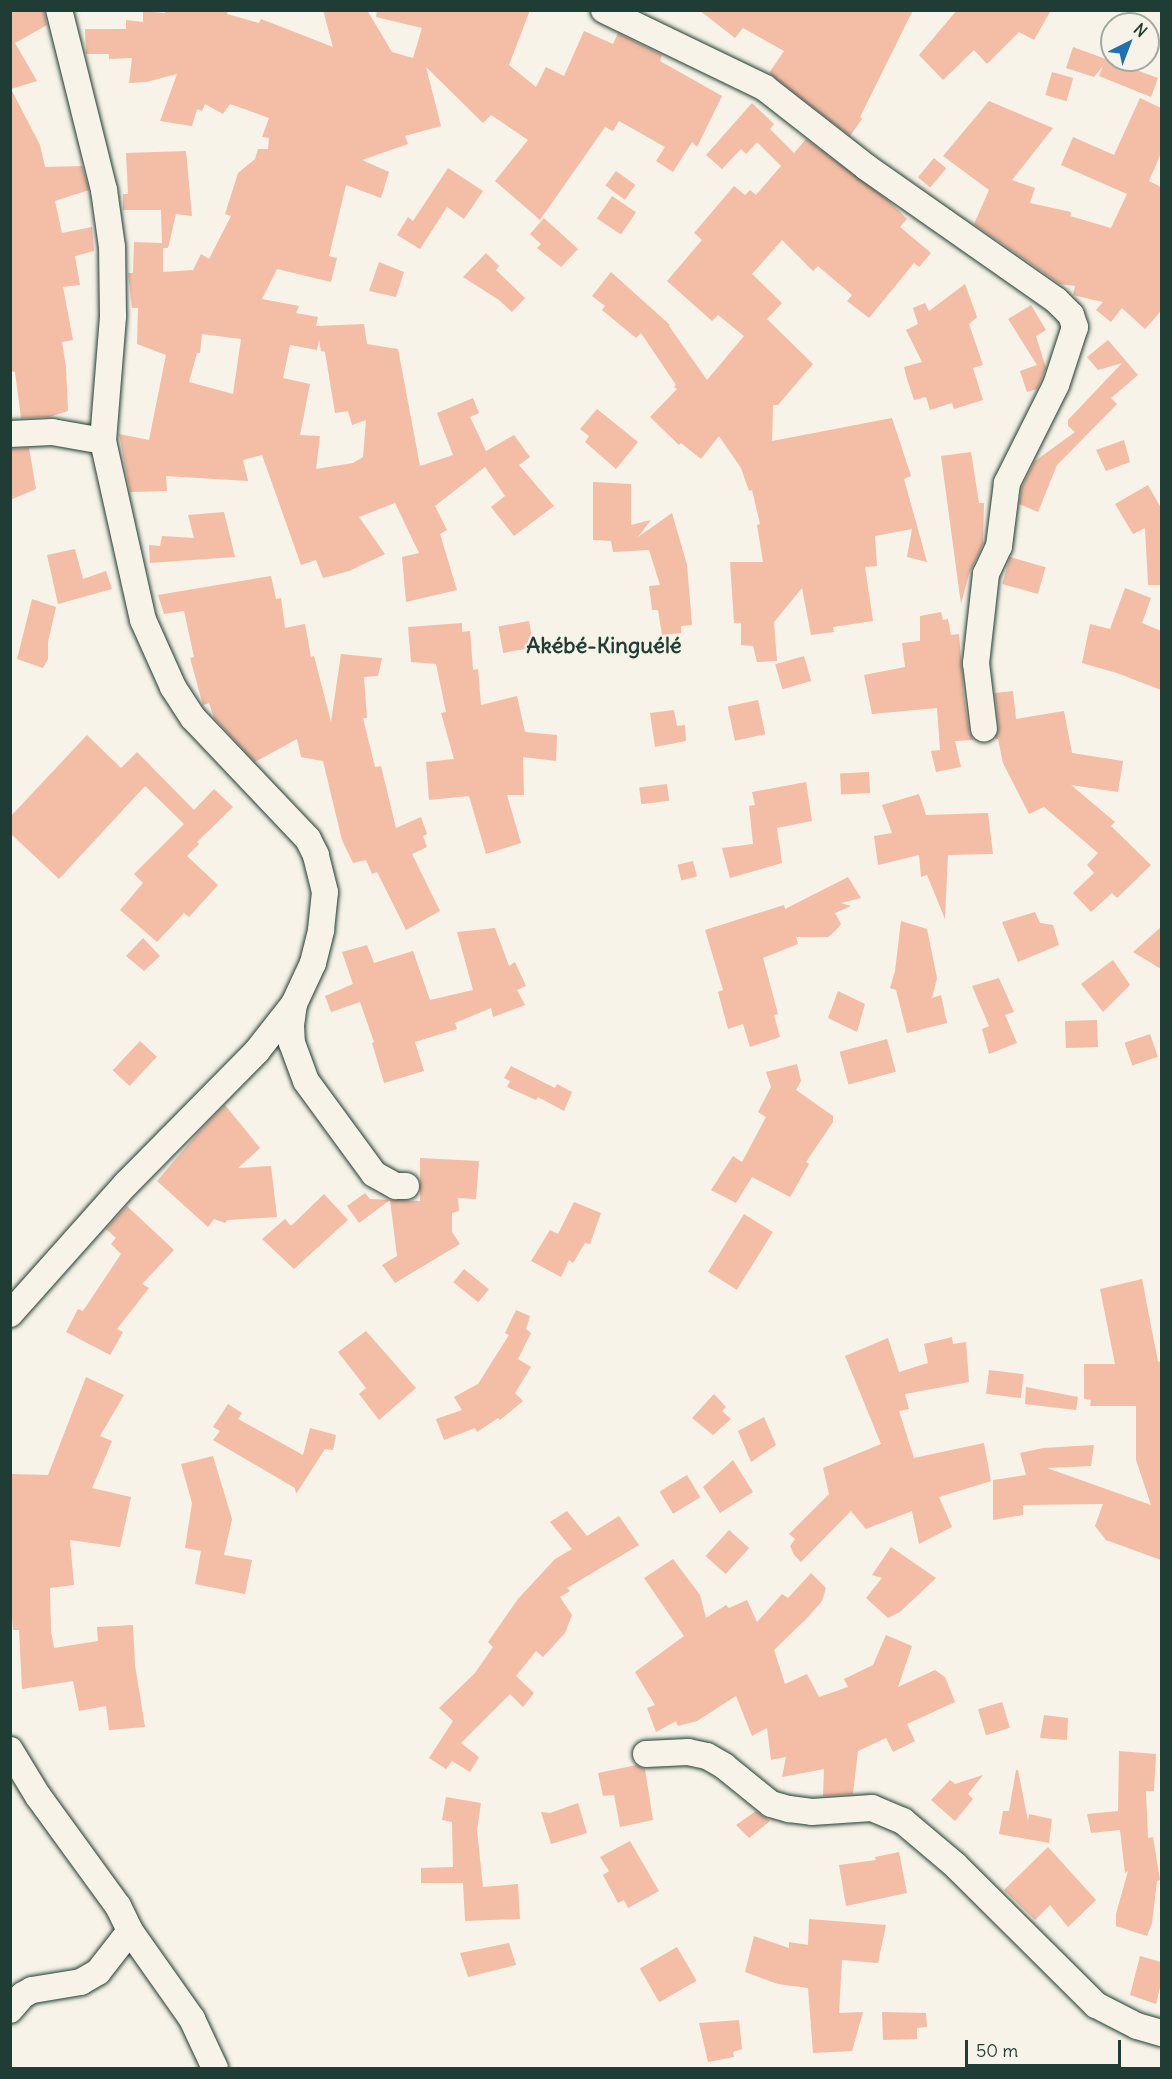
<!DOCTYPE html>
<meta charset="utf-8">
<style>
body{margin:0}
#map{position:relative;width:1172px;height:2079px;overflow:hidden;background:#f7f3e8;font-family:Delius,sans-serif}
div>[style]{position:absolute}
.building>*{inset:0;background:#f3bda6;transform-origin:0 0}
.roads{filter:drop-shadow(0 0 2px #1f3d34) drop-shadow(0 0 2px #1f3d34)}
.minor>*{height:26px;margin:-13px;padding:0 13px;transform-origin:13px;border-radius:13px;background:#f7f3e8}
span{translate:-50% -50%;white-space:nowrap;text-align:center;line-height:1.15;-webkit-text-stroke:4.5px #f7f3e8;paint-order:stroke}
.district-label{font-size:22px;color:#1f3d34;font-weight:700}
.frame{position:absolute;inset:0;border:12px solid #1f3d34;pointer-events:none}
.north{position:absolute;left:1100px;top:12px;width:60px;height:60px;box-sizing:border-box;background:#f7f3e8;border:2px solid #a1aaa0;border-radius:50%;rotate:42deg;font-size:16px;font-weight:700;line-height:24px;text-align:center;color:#1f3d34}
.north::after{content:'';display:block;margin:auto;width:21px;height:27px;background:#1f6fb2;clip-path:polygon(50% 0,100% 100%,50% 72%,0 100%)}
.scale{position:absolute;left:965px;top:2040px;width:156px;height:27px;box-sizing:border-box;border:3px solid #1f3d34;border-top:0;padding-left:8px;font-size:18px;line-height:21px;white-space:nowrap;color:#1f3d34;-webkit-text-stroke:4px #f7f3e8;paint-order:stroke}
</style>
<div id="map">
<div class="building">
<i style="clip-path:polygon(10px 10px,44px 10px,47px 25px,15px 43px,37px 81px,11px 89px,40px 145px,45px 167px,82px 166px,89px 190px,55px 201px,62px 233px,92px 227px,94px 251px,75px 256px,80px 285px,63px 287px,73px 340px,62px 342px,66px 367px,68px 411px,49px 417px,21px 418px,15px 372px,10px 371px)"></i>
<i style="clip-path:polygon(evenodd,165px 10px,228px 10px,227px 14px,259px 23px,261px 19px,333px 47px,323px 10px,367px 10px,392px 52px,413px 58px,422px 28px,376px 17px,377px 10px,530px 10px,509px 65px,536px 87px,546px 67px,564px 76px,584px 31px,613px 44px,618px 33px,662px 55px,660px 61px,722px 96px,697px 147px,692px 142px,673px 172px,656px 161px,665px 147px,619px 121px,613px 131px,605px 127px,540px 220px,495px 181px,528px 140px,491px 115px,483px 123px,426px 67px,441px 126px,405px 136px,408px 144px,362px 160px,389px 172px,381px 198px,346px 185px,329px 256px,337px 258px,331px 282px,277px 269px,262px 299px,299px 306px,296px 313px,318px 317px,316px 326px,364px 324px,367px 344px,398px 349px,420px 466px,453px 455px,437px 413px,473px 398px,479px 413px,470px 417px,486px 451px,514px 435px,530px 457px,519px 465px,554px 506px,514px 536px,491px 507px,505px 496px,485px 467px,435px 506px,447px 530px,440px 534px,457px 590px,406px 602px,402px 557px,419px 553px,395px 503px,359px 517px,385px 554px,349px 571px,323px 578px,316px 560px,301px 565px,262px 455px,243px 460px,248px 481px,166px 476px,167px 491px,130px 492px,119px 434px,149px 440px,166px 355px,137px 344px,138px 308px,132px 308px,128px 273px,133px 273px,134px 242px,162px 243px,161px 210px,123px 210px,123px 194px,128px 194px,126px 153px,186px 151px,192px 216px,176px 214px,168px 248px,163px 248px,163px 272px,193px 270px,201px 254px,209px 259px,231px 216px,225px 214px,238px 173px,255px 159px,258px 149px,268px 149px,269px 138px,262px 137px,269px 118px,230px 104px,223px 114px,205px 104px,202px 111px,197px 109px,192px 126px,160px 121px,177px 74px,146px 82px,129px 83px,132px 58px,109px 59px,109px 54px,86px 54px,85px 29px,126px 29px,126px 20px,143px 22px,143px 11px,165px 13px,165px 10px,202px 334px,241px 339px,233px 394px,189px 382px,197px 353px,200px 353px,202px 334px,165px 10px,319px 340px,321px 351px,325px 352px,335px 413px,348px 411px,352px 425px,366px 420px,363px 457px,353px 463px,316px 469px,320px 436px,300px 435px,310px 384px,283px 378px,290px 345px,317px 350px,319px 340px)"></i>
<i style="clip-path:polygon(699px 10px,913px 10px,860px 117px,862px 119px,850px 136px,769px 73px,784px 51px,743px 28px,735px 38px)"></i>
<i style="clip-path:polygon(957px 10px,1051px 10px,1034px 40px,1019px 32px,987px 64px,974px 50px,943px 80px,919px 55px)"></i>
<i style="clip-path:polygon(1073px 47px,1158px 78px,1151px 97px,1099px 76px,1103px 66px,1094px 77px,1066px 68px)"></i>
<i style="left:1052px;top:72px;width:22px;height:24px;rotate:16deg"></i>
<i style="clip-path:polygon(1140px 98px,1161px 108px,1161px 153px,1149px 181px,1161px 187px,1161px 311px,1145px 329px,1122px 308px,1111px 322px,1096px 310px,1103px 302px,1073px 295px,1075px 286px,1060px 284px,974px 224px,989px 190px,943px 156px,989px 101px,1053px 128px,1012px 180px,1035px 188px,1030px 203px,1071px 212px,1070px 216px,1111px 228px,1127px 194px,1061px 165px,1073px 137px,1114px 155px)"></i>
<i style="clip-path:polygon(752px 103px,774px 124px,770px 129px,794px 153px,806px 139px,889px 201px,907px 219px,900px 227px,931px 253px,919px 267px,914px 263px,869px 318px,847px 301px,852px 295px,818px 266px,813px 271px,782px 240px,752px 274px,782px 303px,767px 319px,813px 364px,778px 405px,773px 405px,772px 441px,892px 418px,911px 476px,904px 479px,927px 562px,907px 557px,912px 529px,875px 536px,877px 566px,865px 567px,873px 621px,833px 627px,834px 632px,811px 635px,802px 588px,774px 622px,777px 661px,757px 662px,753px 646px,741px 645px,741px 623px,734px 623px,730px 562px,763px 562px,757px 525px,760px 524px,752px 490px,749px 491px,741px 468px,719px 436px,701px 459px,681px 443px,679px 445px,650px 417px,677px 389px,674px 387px,676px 385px,641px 333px,636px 338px,602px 310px,605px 306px,592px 296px,611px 272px,670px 325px,669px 326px,707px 380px,744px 336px,718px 315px,712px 321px,667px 281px,702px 240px,694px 233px,734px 186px,745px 195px,750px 190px,756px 195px,781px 166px,757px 142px,746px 154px,741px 149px,722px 169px,706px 155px)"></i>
<i style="left:934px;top:158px;width:16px;height:25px;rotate:40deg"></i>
<i style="clip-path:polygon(448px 168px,483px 191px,464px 219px,447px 207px,420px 249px,397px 235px,408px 217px,413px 221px)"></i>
<i style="left:616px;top:171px;width:24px;height:18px;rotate:36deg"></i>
<i style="left:612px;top:196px;width:29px;height:27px;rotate:34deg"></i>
<i style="clip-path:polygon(544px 218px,578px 249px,561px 267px,537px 248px,541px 244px,530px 234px)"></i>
<i style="clip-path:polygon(486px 253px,499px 266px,496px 270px,525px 298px,512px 312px,499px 300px,463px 277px)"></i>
<i style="clip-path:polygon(379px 262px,404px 272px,396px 297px,369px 291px)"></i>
<i style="clip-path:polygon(965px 284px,977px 317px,969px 324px,983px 365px,973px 368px,983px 400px,954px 409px,952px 403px,930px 410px,926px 397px,914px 400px,907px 379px,904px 367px,922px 362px,906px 330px,918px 324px,913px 308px,925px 303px,929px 311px)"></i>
<i style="clip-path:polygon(1031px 305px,1046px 330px,1036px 336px,1046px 368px,1037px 389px,1027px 392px,1020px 371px,1037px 365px,1008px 319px)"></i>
<i style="clip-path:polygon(1108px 340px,1138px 375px,1111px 398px,1117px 404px,1057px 465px,1038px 512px,1019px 504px,1022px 487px,1035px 461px,1075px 432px,1068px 426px,1068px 420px,1122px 363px,1098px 370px,1087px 357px)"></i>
<i style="clip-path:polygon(597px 409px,638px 442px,616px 469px,585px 442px,589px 436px,580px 429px)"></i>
<i style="clip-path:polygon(1124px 440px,1130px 462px,1106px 471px,1096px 450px)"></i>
<i style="clip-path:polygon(29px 448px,36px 489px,10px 500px,10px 449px)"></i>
<i style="clip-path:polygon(971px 452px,979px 503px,984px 503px,983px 544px,969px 574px,961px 604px,941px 456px)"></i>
<i style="clip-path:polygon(593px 482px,631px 484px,631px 525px,651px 520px,638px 537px,672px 513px,687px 565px,692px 625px,681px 626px,681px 633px,662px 635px,658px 610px,652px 610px,649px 586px,660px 585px,649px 550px,613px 552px,611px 541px,593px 540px)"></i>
<i style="clip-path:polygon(1148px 485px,1161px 508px,1161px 585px,1148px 585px,1145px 528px,1133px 534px,1115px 504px)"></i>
<i style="clip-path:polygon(224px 512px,235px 557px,150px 563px,149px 545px,160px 546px,162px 536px,194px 538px,188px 515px)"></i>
<i style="clip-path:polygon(75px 549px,83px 579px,106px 571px,112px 589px,58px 604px,47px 555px)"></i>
<i style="left:1010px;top:557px;width:37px;height:28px;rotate:16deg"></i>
<i style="clip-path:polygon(271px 576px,276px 599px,281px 598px,285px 628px,305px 624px,311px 657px,314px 656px,331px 722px,341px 654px,382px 658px,378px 676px,364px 677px,367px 718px,363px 718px,375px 767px,381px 766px,396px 828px,421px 817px,427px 834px,423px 836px,427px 847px,412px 854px,440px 911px,406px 930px,377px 872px,372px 874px,366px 860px,353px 863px,342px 840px,323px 761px,301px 757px,297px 739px,255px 762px,214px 718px,209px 703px,203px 705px,190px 658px,194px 657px,184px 611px,164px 614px,158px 595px)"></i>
<i style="clip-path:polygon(1125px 588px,1151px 598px,1142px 623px,1161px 631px,1161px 690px,1117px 673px,1082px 663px,1090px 624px,1110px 629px)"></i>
<i style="clip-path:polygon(32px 599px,56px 607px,48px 642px,48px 659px,43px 668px,17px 659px)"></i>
<i style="clip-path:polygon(941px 612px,943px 620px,948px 619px,951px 635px,959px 634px,964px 696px,969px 731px,974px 740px,955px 741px,961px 767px,936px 772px,931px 751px,940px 750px,937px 708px,872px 714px,864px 675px,905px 667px,902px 643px,920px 641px,920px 616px)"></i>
<i style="left:529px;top:621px;width:27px;height:31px;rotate:80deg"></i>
<i style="clip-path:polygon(462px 623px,462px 632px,470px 631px,473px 670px,478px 669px,481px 705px,517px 696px,525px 732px,557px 735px,556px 761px,523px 757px,524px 795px,507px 795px,521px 843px,486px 854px,469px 796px,429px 800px,426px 762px,454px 759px,441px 713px,446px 712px,436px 664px,411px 662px,408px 627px)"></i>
<i style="left:804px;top:656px;width:26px;height:30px;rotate:74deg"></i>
<i style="clip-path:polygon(1013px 691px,1016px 719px,1064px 711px,1072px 753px,1123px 761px,1118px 792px,1071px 785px,1115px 822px,1111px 826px,1151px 865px,1117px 898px,1112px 893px,1091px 912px,1073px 893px,1094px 873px,1087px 865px,1098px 853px,1044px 807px,1029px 814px,1003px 763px,998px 739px,995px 739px,999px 727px,995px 693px)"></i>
<i style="left:758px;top:700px;width:35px;height:31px;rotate:78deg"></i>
<i style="clip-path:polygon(674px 710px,677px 726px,685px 725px,686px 741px,655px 747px,650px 713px)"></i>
<i style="clip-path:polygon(87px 735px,121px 768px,137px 752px,194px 810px,214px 789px,233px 807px,197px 842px,199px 844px,187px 856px,218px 885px,189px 917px,184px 913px,157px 942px,120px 910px,143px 883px,134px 874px,184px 824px,145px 786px,59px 879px,10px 833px,10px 817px)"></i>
<i style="left:869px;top:772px;width:21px;height:29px;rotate:87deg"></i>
<i style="clip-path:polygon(806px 782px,812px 821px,777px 828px,782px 863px,730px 878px,722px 848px,753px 844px,749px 806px,755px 805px,752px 792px)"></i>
<i style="left:667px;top:784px;width:17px;height:28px;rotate:83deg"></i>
<i style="clip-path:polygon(919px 794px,926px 815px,988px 813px,993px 854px,948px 855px,945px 919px,927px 875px,921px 877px,919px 855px,878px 865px,874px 836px,892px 833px,882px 805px)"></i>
<i style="left:693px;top:861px;width:16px;height:16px;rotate:76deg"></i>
<i style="clip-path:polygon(848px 877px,861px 898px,841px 903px,851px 906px,835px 913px,841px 924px,835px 931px,828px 937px,796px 937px,798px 944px,763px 958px,778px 1014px,774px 1015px,780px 1037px,750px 1047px,743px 1024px,728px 1029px,718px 992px,723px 990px,705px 930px,784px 905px,785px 909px)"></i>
<i style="clip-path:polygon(1035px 912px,1040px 923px,1053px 925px,1059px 945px,1018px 962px,1002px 922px)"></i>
<i style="clip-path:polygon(901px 921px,927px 929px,937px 978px,932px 998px,941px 995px,947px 1023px,907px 1033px,896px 990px,890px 988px,895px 971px)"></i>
<i style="clip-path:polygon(1161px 927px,1161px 969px,1133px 952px)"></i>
<i style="clip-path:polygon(495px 928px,509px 966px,515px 962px,526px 986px,517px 990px,525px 1005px,493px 1017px,491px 1008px,455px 1023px,457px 1029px,415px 1042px,424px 1071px,384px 1083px,372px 1043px,374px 1042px,360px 1002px,331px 1012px,325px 996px,353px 984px,342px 952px,367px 945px,374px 963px,413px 951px,430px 1000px,473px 990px,457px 932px)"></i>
<i style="clip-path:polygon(143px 938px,160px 956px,144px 971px,126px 956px)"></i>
<i style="clip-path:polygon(1113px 960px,1130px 985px,1103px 1012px,1081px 984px)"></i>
<i style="clip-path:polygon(999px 978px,1014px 1012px,1005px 1015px,1017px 1043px,989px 1054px,982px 1029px,989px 1026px,972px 986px)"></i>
<i style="clip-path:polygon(838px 991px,865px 1004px,857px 1032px,828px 1018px)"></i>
<i style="left:1097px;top:1020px;width:27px;height:32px;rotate:88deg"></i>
<i style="left:1150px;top:1034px;width:24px;height:27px;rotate:71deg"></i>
<i style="left:887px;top:1039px;width:34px;height:49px;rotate:75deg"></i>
<i style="left:140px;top:1041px;width:23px;height:40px;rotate:43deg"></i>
<i style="clip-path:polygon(797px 1064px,801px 1081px,796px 1090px,833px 1116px,833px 1122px,806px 1162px,809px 1164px,790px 1197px,752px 1177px,736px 1203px,711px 1190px,733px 1156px,742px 1162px,766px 1117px,758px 1112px,771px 1087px,766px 1072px)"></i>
<i style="clip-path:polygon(511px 1066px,555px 1088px,557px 1084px,572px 1092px,564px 1111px,538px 1097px,536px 1100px,507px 1087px,510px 1081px,504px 1078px)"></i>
<i style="clip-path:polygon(225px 1105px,260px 1148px,238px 1168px,271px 1166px,277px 1217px,227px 1220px,225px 1223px,214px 1219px,208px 1227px,157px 1181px,198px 1133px)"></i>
<i style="clip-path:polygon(420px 1158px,479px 1161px,476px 1199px,458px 1198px,459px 1211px,452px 1213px,452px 1232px,460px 1244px,395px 1283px,382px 1265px,397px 1256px,390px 1200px,359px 1223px,347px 1206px,365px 1193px,370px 1199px,420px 1201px)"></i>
<i style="clip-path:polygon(324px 1194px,348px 1220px,294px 1269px,262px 1239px,285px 1219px,291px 1226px)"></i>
<i style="clip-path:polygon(574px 1202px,601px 1213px,590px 1244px,585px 1243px,573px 1263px,569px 1260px,561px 1277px,531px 1261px,550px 1230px,558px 1234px)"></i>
<i style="clip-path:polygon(127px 1206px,174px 1250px,142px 1284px,149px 1288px,117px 1329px,123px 1332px,110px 1355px,66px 1332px,78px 1309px,83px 1311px,121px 1254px,111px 1244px,116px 1238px,106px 1229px)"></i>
<i style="left:744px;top:1214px;width:34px;height:68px;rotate:32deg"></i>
<i style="left:464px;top:1269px;width:32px;height:17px;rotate:39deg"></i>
<i style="clip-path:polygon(1142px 1279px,1158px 1362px,1161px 1361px,1161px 1560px,1106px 1540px,1095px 1526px,1103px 1504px,1023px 1505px,1023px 1515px,993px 1520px,993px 1480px,1026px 1475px,1020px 1453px,1043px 1448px,1094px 1445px,1091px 1466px,1047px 1468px,1151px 1505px,1136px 1460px,1136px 1406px,1090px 1406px,1091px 1400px,1084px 1399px,1084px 1364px,1115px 1364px,1100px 1289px)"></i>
<i style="clip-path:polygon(516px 1310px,530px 1316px,526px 1329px,531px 1333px,518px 1359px,531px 1367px,515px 1393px,523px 1401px,500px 1420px,498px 1418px,477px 1432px,475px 1428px,444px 1440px,436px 1419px,462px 1410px,454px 1397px,478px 1384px,509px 1335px,505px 1333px)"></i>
<i style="clip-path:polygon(366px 1331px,416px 1388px,379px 1420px,359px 1394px,366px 1388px,338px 1352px)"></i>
<i style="clip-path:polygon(952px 1337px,953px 1344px,966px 1342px,969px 1382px,905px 1394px,909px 1409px,899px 1411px,914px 1458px,984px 1443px,991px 1481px,939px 1497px,952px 1527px,919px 1544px,912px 1511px,866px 1529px,851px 1511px,801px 1562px,794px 1555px,790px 1546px,795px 1539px,789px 1534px,829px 1494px,823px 1468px,881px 1444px,845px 1356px,888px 1338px,899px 1372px,928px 1363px,924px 1344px)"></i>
<i style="left:989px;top:1370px;width:35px;height:24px;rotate:7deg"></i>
<i style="clip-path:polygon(86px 1377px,124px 1395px,100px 1436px,112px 1441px,92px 1488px,131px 1497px,120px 1547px,70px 1540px,74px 1585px,50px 1588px,51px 1631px,54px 1648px,98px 1641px,97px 1627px,133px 1625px,135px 1665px,145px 1727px,109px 1730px,106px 1706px,79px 1711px,73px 1681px,22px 1689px,19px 1630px,13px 1630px,10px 1595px,10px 1474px,48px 1475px)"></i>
<i style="clip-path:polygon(1026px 1387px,1078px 1397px,1076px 1410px,1025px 1404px)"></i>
<i style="clip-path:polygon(714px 1394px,726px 1407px,722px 1411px,731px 1419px,713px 1435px,692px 1418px)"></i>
<i style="clip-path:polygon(228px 1404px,242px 1413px,238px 1419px,303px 1455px,310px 1428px,336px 1435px,333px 1450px,325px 1449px,296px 1494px,295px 1488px,213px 1440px,220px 1431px,213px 1427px)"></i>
<i style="clip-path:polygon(764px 1417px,776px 1445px,751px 1462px,738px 1431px)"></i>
<i style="clip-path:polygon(213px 1456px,232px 1519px,224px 1555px,252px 1560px,245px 1594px,195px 1584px,201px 1551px,185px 1548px,192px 1503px,181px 1464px)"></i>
<i style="clip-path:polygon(733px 1460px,753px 1492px,720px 1513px,703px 1487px)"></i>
<i style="left:687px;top:1475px;width:26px;height:32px;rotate:59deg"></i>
<i style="clip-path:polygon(567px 1511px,587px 1536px,619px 1516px,639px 1545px,567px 1588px,570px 1591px,560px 1597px,572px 1615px,565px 1633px,543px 1657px,536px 1651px,516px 1676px,534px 1693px,523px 1707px,510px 1694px,461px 1743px,479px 1757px,470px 1772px,452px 1761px,446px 1769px,429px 1758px,453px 1721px,439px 1708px,475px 1673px,493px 1647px,488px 1642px,518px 1599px,555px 1559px,572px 1549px,550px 1522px)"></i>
<i style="left:729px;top:1530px;width:27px;height:35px;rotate:42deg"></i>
<i style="clip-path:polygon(891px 1547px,936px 1578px,900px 1612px,888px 1618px,866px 1598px,882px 1578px,872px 1575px)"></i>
<i style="clip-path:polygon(673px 1559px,700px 1595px,706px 1618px,726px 1605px,729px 1608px,747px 1600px,757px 1622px,782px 1594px,788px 1598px,811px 1573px,826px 1588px,822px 1601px,808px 1617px,774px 1650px,785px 1684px,807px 1674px,819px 1697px,848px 1687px,844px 1679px,873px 1665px,886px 1635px,912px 1646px,898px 1687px,935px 1670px,945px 1677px,955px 1702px,907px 1724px,915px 1741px,893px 1752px,886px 1738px,858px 1751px,853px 1794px,823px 1796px,824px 1769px,782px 1777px,786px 1757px,771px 1760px,767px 1728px,752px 1736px,736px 1696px,697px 1721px,678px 1726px,676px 1721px,656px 1732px,647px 1708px,655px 1705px,635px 1672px,684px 1636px,644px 1578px)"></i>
<i style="left:1002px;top:1702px;width:27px;height:25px;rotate:73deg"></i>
<i style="clip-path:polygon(1044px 1715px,1068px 1718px,1067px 1740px,1040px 1738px)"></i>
<i style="clip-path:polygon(1119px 1751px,1156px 1754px,1154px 1791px,1146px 1791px,1148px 1838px,1153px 1837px,1160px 1880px,1157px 1881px,1152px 1923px,1147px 1936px,1116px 1926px,1116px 1914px,1128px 1871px,1125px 1873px,1120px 1830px,1091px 1833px,1087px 1814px,1118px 1811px)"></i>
<i style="clip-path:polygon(637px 1765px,645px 1769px,653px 1820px,620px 1827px,614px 1795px,603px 1796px,598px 1773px)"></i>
<i style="clip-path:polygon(1016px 1770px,1018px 1770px,1028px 1821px,1029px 1814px,1052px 1819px,1049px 1843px,999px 1834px,1003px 1811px,1009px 1811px)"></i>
<i style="clip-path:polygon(983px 1775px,968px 1794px,973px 1799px,955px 1821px,931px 1800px,950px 1780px,955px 1784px)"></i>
<i style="clip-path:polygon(446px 1797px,481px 1803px,477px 1830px,483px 1887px,518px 1884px,520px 1919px,465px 1921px,463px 1883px,421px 1883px,421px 1868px,453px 1867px,452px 1822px,442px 1820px)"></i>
<i style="clip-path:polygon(578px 1803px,587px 1833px,551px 1844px,541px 1812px,550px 1813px)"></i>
<i style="clip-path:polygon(756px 1811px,770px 1821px,749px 1838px,736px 1825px)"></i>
<i style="clip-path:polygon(630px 1841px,659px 1891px,628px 1908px,624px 1900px,618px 1903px,603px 1875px,609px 1871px,600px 1857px)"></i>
<i style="clip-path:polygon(1048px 1847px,1096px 1900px,1068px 1927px,1050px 1905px,1035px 1920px,1004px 1890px)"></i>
<i style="clip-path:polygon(899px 1852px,907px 1893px,846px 1906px,839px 1865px,876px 1860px,875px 1857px)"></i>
<i style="clip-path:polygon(809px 1919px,886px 1925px,878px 1963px,842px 1960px,839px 2013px,863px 2012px,852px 2051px,813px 2053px,808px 1988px,778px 1984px,745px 1972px,754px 1936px,789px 1948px,789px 1942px,808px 1945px)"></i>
<i style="clip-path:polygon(509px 1943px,516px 1965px,468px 1977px,460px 1953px)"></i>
<i style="left:677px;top:1947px;width:39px;height:43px;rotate:60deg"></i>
<i style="clip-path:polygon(1140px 1956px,1161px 1962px,1161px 1983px,1156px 2004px,1130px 1995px)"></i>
<i style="clip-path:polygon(882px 2012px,926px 2013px,927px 2027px,917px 2028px,917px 2039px,883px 2040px)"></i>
<i style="clip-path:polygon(739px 2020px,742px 2049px,733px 2052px,734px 2057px,708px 2062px,699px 2023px)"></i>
</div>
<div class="roads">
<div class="minor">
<i style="left:604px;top:10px;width:179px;rotate:25.8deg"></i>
<i style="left:765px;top:88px;width:128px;rotate:38deg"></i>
<i style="left:866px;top:167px;width:232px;rotate:35deg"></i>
<i style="left:1056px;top:300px;width:21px;rotate:45deg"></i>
<i style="left:1071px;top:315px;width:13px;rotate:72deg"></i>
<i style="left:1075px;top:327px;width:61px;rotate:108.1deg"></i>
<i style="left:1056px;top:385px;width:110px;rotate:116.6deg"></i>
<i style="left:1007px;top:483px;width:64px;rotate:97.2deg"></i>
<i style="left:999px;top:546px;width:31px;rotate:115deg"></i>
<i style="left:986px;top:574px;width:90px;rotate:96.4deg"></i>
<i style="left:976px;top:663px;width:66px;rotate:83.1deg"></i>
<i style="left:10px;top:434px;width:42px;rotate:-2.7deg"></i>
<i style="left:52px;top:432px;width:52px;rotate:10deg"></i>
<i style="left:294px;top:1004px;width:22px;rotate:98deg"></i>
<i style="left:291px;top:1026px;width:17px;rotate:87deg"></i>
<i style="left:292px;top:1043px;width:40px;rotate:69.8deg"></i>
<i style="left:306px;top:1081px;width:115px;rotate:53.8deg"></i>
<i style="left:374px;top:1174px;width:25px;rotate:29deg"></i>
<i style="left:396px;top:1186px;width:10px"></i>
<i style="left:10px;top:1314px;width:174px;rotate:-48.3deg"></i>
<i style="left:126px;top:1184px;width:187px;rotate:-45.4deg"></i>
<i style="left:257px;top:1051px;width:60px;rotate:-51.8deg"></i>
<i style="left:294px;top:1004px;width:45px;rotate:-65.1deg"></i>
<i style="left:313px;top:963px;width:34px;rotate:-76deg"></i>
<i style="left:321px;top:930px;width:38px;rotate:-84deg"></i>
<i style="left:325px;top:892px;width:38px;rotate:-104deg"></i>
<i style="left:316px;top:855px;width:18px;rotate:-117deg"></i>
<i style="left:308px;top:839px;width:167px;rotate:-133.5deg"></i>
<i style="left:193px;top:718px;width:37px;rotate:-123deg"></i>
<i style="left:173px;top:687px;width:73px;rotate:-114.1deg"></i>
<i style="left:143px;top:620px;width:183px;rotate:-102.6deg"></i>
<i style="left:103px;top:441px;width:125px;rotate:-85.4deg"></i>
<i style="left:113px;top:316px;width:69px;rotate:-90.8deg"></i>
<i style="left:112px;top:247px;width:58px;rotate:-98deg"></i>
<i style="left:104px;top:190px;width:186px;rotate:-104deg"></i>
<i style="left:10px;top:1750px;width:54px;rotate:58.7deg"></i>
<i style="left:38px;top:1796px;width:136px;rotate:54deg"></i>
<i style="left:118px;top:1906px;width:28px;rotate:64deg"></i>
<i style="left:130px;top:1931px;width:52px;rotate:128deg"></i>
<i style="left:98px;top:1972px;width:20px;rotate:150deg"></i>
<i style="left:81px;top:1982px;width:50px;rotate:170.7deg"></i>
<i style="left:32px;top:1990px;width:10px;rotate:151deg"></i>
<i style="left:23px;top:1995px;width:20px;rotate:131deg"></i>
<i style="left:646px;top:1754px;width:42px;rotate:-2.7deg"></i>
<i style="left:688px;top:1752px;width:19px;rotate:12deg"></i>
<i style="left:707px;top:1756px;width:20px;rotate:30deg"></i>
<i style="left:724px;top:1766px;width:60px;rotate:39deg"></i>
<i style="left:771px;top:1804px;width:19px;rotate:16deg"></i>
<i style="left:789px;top:1809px;width:23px;rotate:7deg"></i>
<i style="left:812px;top:1812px;width:60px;rotate:-3.8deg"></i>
<i style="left:872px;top:1808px;width:34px;rotate:23deg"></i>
<i style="left:903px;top:1821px;width:68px;rotate:40.2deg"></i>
<i style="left:955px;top:1865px;width:199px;rotate:44.8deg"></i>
<i style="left:1096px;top:2005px;width:46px;rotate:27.1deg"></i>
<i style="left:1137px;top:2026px;width:26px;rotate:16deg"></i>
<i style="left:130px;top:1931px;width:108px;rotate:54.8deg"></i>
<i style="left:192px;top:2019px;width:54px;rotate:64.9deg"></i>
</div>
</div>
<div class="district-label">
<span style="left:604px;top:646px">Akébé-Kinguélé</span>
</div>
<div class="frame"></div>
<div class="north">N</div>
<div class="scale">50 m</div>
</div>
